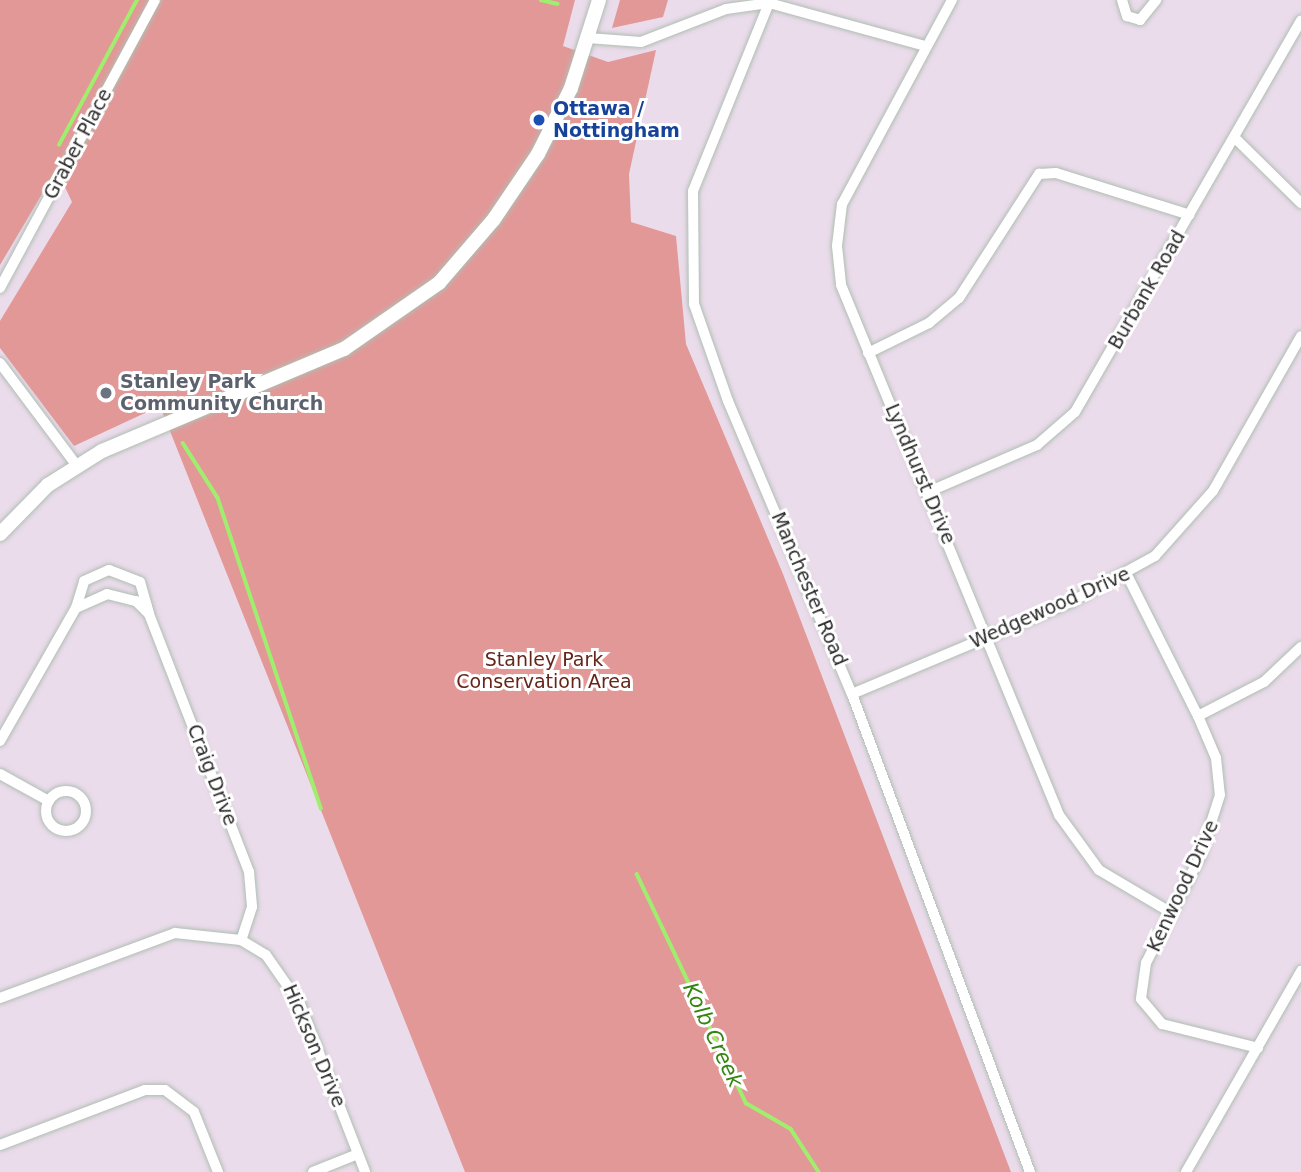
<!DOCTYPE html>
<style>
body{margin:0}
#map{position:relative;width:1301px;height:1172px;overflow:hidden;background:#ebdcec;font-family:"DejaVu Sans",sans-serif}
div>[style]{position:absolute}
.green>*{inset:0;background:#e39898}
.stream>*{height:3.5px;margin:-1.75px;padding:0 1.75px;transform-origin:1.75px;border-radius:1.75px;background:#a0ee6e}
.roads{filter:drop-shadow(0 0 2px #b0beb2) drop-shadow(0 0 2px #b0beb2)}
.street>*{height:10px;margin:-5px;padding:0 5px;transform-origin:5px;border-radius:5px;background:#fff}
.street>.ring{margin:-5px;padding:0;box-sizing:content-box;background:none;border:10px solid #fff;border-radius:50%}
.secondary>*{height:14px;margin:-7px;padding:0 7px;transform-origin:7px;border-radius:7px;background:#fff}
.dots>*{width:19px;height:19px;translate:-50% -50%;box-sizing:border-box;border:4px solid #fff;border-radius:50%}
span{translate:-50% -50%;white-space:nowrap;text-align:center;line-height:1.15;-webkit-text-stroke:6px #fff;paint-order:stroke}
.transit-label{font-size:19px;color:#164399;font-weight:700}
.left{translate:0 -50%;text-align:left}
.street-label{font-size:19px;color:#2a2a2a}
.worship-label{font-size:19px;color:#5b616d;font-weight:700}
.park-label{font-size:19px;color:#67251a}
.water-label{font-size:21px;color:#33850e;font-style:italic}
</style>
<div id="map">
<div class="green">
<i style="clip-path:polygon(0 0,575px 0,563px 46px,608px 62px,656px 50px,629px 174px,631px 222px,676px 236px,686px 344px,783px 574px,1011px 1172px,465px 1172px,160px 406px,74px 446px,0 348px,0 321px,72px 202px,64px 185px,51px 179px,0 265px)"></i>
<i style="clip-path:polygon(620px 0,668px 0,663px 17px,612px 28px)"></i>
</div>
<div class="stream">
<i style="left:541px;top:0;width:17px;rotate:13deg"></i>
<i style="left:59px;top:145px;width:165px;rotate:-61.7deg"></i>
<i style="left:183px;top:443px;width:65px;rotate:57.5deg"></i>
<i style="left:218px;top:498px;width:327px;rotate:71.6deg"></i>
<i style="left:637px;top:874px;width:254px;rotate:64.5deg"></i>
<i style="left:746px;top:1103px;width:52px;rotate:30deg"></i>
<i style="left:791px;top:1129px;width:51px;rotate:56.9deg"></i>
</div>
<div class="roads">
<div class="street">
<i style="left:952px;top:0;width:232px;rotate:118.3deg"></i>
<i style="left:842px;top:204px;width:42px;rotate:96.8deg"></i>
<i style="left:837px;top:246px;width:39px;rotate:84deg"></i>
<i style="left:841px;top:285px;width:573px;rotate:67.64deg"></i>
<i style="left:1059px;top:815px;width:68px;rotate:54deg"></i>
<i style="left:1099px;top:870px;width:82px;rotate:30.6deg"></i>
<i style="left:1122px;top:0;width:17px;rotate:73deg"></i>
<i style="left:1127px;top:16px;width:14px;rotate:17deg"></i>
<i style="left:1140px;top:20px;width:26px;rotate:-51deg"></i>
<i style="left:769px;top:3px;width:203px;rotate:112deg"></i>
<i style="left:693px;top:191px;width:113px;rotate:89.5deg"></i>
<i style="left:694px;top:304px;width:103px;rotate:70.7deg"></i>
<i style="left:728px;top:401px;width:318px;rotate:67.1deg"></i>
<i style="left:852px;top:694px;width:510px;rotate:69.58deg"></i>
<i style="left:588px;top:38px;width:53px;rotate:4.3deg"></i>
<i style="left:641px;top:42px;width:91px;rotate:-21.2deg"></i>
<i style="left:726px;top:9px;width:43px;rotate:-7.9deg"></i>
<i style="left:769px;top:3px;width:162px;rotate:15.4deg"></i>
<i style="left:1235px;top:138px;width:93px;rotate:44.6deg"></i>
<i style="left:0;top:288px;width:327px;rotate:-61.7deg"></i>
<i style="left:868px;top:353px;width:68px;rotate:-26.2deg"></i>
<i style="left:929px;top:323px;width:39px;rotate:-40deg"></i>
<i style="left:959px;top:298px;width:148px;rotate:-57.2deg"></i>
<i style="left:1039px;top:174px;width:17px;rotate:-3deg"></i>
<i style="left:1056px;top:173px;width:140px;rotate:17.4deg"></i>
<i style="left:0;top:363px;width:129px;rotate:53.2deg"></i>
<i style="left:928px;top:492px;width:119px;rotate:-23.3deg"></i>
<i style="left:1037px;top:445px;width:50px;rotate:-41deg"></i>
<i style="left:1075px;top:412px;width:452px;rotate:-60deg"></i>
<i style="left:1127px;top:575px;width:158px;rotate:63.3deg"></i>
<i style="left:1198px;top:716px;width:46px;rotate:66.8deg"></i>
<i style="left:1216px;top:758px;width:37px;rotate:84deg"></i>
<i style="left:1220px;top:795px;width:65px;rotate:107.9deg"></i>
<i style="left:1200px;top:857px;width:119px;rotate:117deg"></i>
<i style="left:1146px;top:963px;width:36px;rotate:98deg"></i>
<i style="left:1141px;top:999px;width:33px;rotate:50deg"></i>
<i style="left:1162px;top:1024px;width:99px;rotate:14deg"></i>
<i style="left:76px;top:608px;width:28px;rotate:-73deg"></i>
<i style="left:84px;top:581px;width:27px;rotate:-24deg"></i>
<i style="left:109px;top:570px;width:33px;rotate:21deg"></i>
<i style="left:140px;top:582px;width:33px;rotate:74deg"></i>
<i style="left:852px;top:694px;width:238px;rotate:-22.8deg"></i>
<i style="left:1071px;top:602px;width:96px;rotate:-28.7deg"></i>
<i style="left:1155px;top:556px;width:87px;rotate:-48.3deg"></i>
<i style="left:1213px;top:491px;width:178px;rotate:-60.4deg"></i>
<i style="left:1198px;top:716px;width:74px;rotate:-27.3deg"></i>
<i style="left:1264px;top:682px;width:51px;rotate:-43.4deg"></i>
<i style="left:0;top:741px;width:153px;rotate:-60.3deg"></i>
<i style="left:76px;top:608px;width:34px;rotate:-24deg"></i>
<i style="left:107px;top:594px;width:30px;rotate:14deg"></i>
<i style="left:136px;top:601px;width:18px;rotate:45deg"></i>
<i style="left:149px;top:614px;width:277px;rotate:68.8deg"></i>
<i style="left:249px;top:872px;width:35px;rotate:85deg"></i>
<i style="left:252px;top:907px;width:35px;rotate:108deg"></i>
<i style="left:0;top:774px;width:56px;rotate:28.9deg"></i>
<i class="ring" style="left:46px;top:791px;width:30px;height:30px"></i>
<i style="left:0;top:998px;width:187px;rotate:-20.4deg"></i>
<i style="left:175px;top:933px;width:66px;rotate:6.1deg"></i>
<i style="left:241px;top:940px;width:29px;rotate:31deg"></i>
<i style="left:266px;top:955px;width:60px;rotate:55.2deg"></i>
<i style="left:300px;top:1004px;width:180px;rotate:68.8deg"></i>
<i style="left:0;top:1145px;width:155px;rotate:-20.8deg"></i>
<i style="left:145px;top:1090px;width:20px"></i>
<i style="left:165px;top:1090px;width:36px;rotate:37deg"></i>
<i style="left:194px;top:1112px;width:65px;rotate:68.2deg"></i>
<i style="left:313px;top:1172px;width:48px;rotate:-21.8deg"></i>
<i style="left:1186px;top:1172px;width:232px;rotate:-60.2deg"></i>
</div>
<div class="secondary">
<i style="left:0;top:534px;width:69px;rotate:-45.6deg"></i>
<i style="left:48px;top:485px;width:64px;rotate:-32.2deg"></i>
<i style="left:102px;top:451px;width:263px;rotate:-22.9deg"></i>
<i style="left:344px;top:349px;width:116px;rotate:-34.8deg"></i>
<i style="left:439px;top:283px;width:84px;rotate:-49.3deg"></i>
<i style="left:494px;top:219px;width:78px;rotate:-55.9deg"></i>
<i style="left:538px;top:154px;width:74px;rotate:-63.4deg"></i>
<i style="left:571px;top:88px;width:92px;rotate:-72.3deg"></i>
</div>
</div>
<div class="dots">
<i style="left:539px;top:120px;background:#1a4fb4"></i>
<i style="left:106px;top:393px;background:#6b7280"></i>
</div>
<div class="transit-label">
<span class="left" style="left:553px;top:120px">Ottawa /<br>Nottingham</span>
</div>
<div class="street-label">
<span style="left:78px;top:144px;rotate:-62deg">Graber Place</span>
<span style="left:1147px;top:290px;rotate:-60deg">Burbank Road</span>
<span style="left:920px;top:474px;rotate:67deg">Lyndhurst Drive</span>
<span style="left:809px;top:589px;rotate:67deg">Manchester Road</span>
<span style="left:1050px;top:608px;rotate:-24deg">Wedgewood Drive</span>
<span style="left:212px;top:775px;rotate:69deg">Craig Drive</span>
<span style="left:1183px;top:886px;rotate:-65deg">Kenwood Drive</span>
<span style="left:314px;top:1046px;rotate:67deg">Hickson Drive</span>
</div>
<div class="worship-label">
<span class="left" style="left:120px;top:393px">Stanley Park<br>Community Church</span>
</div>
<div class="park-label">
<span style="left:544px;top:671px">Stanley Park<br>Conservation Area</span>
</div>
<div class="water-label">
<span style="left:713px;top:1035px;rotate:65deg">Kolb Creek</span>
</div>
</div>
